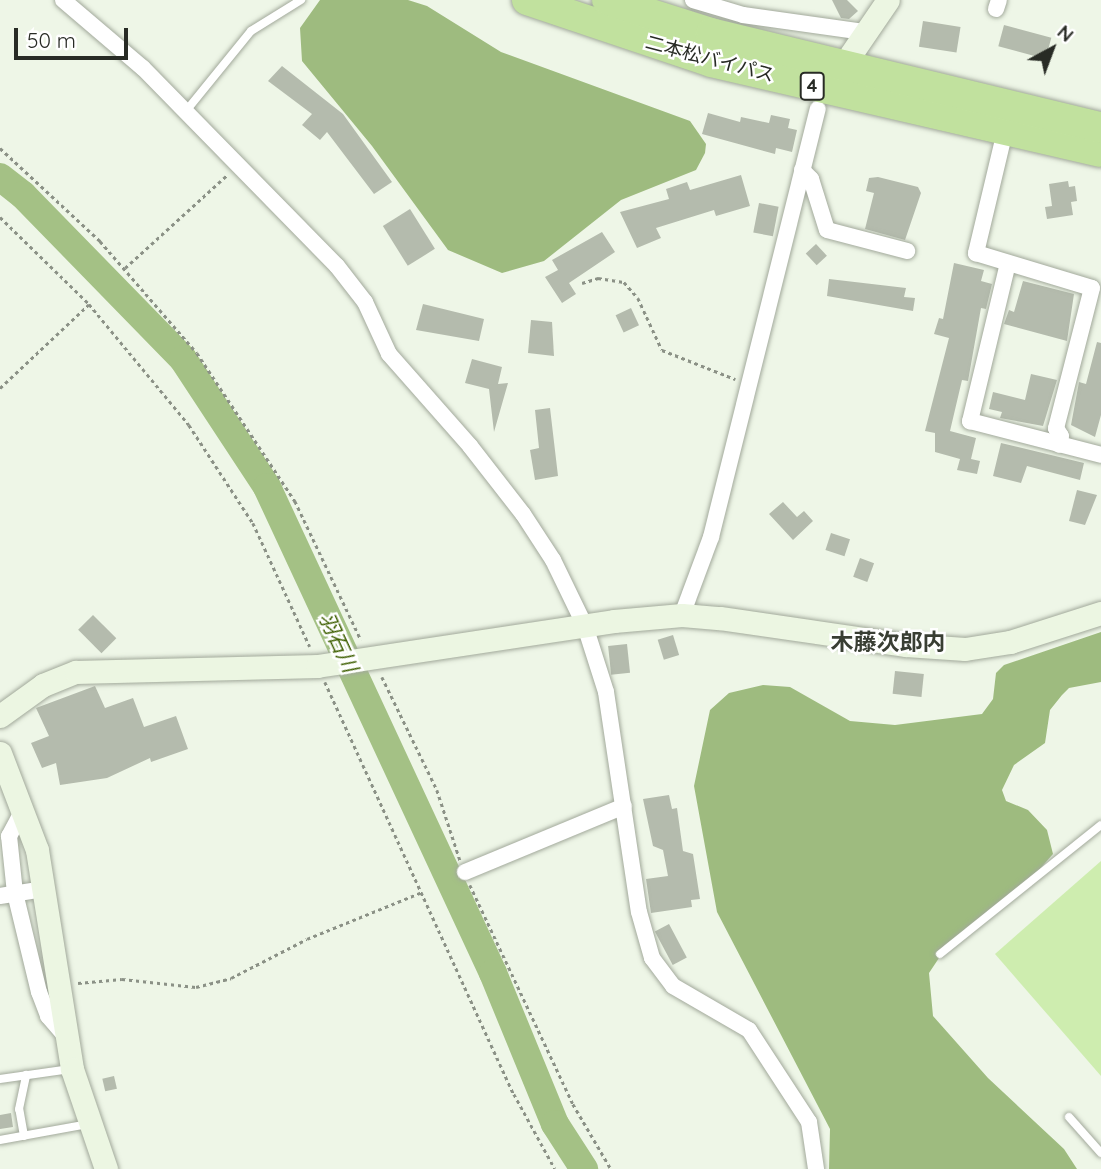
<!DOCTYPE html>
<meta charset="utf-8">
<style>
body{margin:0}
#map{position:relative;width:1101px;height:1169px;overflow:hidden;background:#eef6e7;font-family:Quicksand,"Noto Sans JP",sans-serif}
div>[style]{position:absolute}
.green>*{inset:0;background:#ceedaf}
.forest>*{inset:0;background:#9ebb7f}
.river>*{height:28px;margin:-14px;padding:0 14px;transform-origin:14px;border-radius:14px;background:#a4c185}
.building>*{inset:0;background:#b4bbad;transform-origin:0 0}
.path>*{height:2.5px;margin-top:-1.25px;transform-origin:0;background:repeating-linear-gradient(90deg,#8b9186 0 3.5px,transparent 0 7px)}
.roads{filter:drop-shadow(0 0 2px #a2a99b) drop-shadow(0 0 2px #a2a99b)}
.lane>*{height:8px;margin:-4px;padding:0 4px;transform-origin:4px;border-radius:4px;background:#fff}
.street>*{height:16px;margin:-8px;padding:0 8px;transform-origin:8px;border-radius:8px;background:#fff}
.secondary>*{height:23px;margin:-11.5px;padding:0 11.5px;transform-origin:11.5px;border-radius:11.5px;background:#ecf6e2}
.highway>*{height:30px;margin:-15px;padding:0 15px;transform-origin:15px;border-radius:15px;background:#c1e19e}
span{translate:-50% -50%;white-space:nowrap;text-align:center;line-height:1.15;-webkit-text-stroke:5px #fff;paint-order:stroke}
.shield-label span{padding:2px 5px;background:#fff;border:2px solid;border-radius:5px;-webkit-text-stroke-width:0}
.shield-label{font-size:18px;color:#282b25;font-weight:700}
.street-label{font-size:19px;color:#282b25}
.water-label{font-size:21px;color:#3f6002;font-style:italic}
.quarter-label{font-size:23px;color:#393e33;font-weight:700}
.north{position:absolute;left:1017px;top:14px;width:70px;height:70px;-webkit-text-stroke:5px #fff;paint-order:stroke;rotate:41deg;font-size:19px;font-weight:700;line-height:28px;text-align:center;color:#282b25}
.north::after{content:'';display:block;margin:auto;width:24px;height:32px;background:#282b25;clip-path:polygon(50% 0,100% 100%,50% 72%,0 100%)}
.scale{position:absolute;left:14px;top:28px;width:114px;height:32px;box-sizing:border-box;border:4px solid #282b25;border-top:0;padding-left:9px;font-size:21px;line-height:24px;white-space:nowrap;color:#282b25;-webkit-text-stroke:5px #fff;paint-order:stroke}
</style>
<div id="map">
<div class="green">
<i style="clip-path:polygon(1101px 861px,1101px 1076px,995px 954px)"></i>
</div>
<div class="forest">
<i style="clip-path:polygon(320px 0,408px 0,427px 6px,501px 52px,690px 121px,706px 144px,705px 153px,696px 170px,621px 200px,544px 261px,502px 273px,448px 250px,372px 146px,302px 61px,300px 28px)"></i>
<i style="clip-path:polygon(1101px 632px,1101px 682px,1069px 688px,1062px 695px,1050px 710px,1045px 743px,1014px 765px,1002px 790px,1006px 801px,1028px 810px,1047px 830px,1053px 854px,1038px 871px,949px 943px,929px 973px,933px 1016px,988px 1078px,1064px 1149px,1077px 1169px,829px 1169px,830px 1129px,717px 912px,694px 786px,710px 710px,729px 693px,763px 685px,790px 687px,850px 721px,895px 725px,982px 714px,993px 699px,996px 673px,1004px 665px)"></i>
</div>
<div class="river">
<i style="left:0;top:177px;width:29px;rotate:38deg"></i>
<i style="left:23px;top:195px;width:229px;rotate:45.7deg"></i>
<i style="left:183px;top:359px;width:153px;rotate:56.7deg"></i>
<i style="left:267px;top:487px;width:536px;rotate:65.06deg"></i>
<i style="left:493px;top:973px;width:163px;rotate:67.7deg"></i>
<i style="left:555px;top:1124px;width:54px;rotate:57.2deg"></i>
</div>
<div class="building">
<i style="clip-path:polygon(832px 0,847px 0,858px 11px,849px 19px,841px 18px)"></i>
<i style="left:923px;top:21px;width:38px;height:26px;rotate:9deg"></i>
<i style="left:1004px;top:25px;width:49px;height:22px;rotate:15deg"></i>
<i style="clip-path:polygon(282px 66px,343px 114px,392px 182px,374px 194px,327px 132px,320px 140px,302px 125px,312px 114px,268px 81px)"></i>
<i style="clip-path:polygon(708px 113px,740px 122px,741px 117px,769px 123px,771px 115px,790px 119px,788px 128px,797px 130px,792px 152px,776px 148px,775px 154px,702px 134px)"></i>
<i style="clip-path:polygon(741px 175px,750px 206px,716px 216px,714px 210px,656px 228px,661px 238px,637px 248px,620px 212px,669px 199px,666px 189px,687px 182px,690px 190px)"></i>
<i style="clip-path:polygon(878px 177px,918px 187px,921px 193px,905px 240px,865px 229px,874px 193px,866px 191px,869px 178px)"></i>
<i style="clip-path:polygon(1068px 181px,1069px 187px,1075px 186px,1077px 201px,1071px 202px,1073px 215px,1047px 219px,1045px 207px,1052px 206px,1049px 184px)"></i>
<i style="left:759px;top:203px;width:20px;height:30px;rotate:11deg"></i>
<i style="left:410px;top:209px;width:47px;height:32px;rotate:58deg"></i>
<i style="clip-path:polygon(602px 232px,615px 252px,569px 283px,576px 294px,562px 303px,545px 277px,558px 270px,552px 260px)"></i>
<i style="left:816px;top:244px;width:16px;height:14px;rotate:47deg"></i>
<i style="clip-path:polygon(954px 263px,984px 270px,981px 281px,992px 284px,986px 309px,981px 308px,968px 381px,962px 380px,950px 431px,976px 438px,971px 459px,980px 461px,977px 474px,957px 470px,960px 459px,935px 452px,935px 433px,925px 431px,949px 338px,934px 334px,939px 318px,943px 319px)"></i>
<i style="clip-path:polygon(829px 279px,906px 288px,904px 297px,915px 298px,913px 311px,827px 296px)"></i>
<i style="clip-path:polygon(1023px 281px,1074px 294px,1067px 341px,1004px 324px,1009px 310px,1014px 312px)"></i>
<i style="clip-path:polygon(423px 304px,484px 319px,479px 341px,416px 330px)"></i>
<i style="left:631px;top:308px;width:19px;height:17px;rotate:65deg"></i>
<i style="clip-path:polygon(531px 320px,552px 322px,554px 356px,528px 353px)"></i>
<i style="clip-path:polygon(1097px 342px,1101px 343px,1101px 415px,1095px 437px,1071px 425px,1079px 382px,1086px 384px)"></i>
<i style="clip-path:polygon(472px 359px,502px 367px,498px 384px,508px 383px,494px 432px,489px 389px,465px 383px)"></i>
<i style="clip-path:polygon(1031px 374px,1057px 380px,1043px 426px,1000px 418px,1002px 412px,989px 409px,993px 392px,1025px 400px)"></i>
<i style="clip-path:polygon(550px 408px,558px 476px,535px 480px,530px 450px,539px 448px,535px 410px)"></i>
<i style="clip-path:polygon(1001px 443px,1084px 463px,1080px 480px,1027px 466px,1021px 483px,993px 476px)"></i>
<i style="clip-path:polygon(1077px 490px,1097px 495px,1085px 525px,1069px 521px)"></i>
<i style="clip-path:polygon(783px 502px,797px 517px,804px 511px,813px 521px,793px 540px,769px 514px)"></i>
<i style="left:831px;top:533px;width:20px;height:18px;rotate:18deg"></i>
<i style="left:860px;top:558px;width:15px;height:20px;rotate:20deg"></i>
<i style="left:93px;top:615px;width:33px;height:21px;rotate:45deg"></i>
<i style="left:673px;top:635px;width:21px;height:16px;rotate:73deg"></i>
<i style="left:627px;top:644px;width:29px;height:19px;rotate:84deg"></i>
<i style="left:895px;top:671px;width:29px;height:23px;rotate:6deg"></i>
<i style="clip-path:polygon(95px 686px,105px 708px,133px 698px,144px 727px,176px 716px,188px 749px,151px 762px,150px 758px,107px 778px,60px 785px,56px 763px,42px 768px,31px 743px,49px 736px,36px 708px)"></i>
<i style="clip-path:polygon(669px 795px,672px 809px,677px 808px,683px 851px,693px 854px,700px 899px,691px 900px,692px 907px,651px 913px,646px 879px,668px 876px,663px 850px,653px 846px,643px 799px)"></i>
<i style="left:669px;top:924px;width:38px;height:16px;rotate:62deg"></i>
<i style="left:114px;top:1076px;width:13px;height:12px;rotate:77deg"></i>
<i style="clip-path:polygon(11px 1113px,13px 1127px,0 1129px,0 1115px)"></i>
</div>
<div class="path">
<i style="left:0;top:148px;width:137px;rotate:42.9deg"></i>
<i style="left:100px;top:241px;width:148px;rotate:49.1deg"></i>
<i style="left:197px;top:353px;width:178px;rotate:56.5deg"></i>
<i style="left:295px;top:501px;width:154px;rotate:64.6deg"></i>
<i style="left:0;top:217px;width:124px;rotate:44.3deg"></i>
<i style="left:89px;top:304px;width:157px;rotate:50.4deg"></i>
<i style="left:189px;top:425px;width:117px;rotate:56.9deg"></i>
<i style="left:253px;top:523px;width:136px;rotate:65.3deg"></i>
<i style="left:125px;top:268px;width:137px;rotate:-42.3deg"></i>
<i style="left:582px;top:283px;width:17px;rotate:-17deg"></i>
<i style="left:598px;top:278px;width:26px;rotate:9deg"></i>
<i style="left:624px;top:282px;width:21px;rotate:49deg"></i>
<i style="left:638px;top:298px;width:57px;rotate:65.2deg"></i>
<i style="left:662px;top:350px;width:79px;rotate:21.7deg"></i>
<i style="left:0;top:388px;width:122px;rotate:-43.3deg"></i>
<i style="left:382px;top:677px;width:126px;rotate:64deg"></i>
<i style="left:437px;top:790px;width:74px;rotate:71.8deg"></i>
<i style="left:325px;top:682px;width:453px;rotate:65.4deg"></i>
<i style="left:514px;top:1094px;width:85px;rotate:61.3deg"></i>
<i style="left:470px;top:885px;width:242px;rotate:64.8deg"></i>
<i style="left:573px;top:1104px;width:75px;rotate:59.7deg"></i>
<i style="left:78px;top:983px;width:44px;rotate:-5.2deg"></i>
<i style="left:122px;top:979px;width:74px;rotate:6.2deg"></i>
<i style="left:196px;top:987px;width:36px;rotate:-14deg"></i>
<i style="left:231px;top:978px;width:85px;rotate:-27.2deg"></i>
<i style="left:307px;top:939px;width:124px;rotate:-22.2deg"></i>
</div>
<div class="roads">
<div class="lane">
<i style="left:186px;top:111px;width:103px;rotate:-50.9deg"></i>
<i style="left:251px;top:31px;width:59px;rotate:-31.8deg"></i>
<i style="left:940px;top:954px;width:206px;rotate:-38.7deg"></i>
<i style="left:0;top:1079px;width:71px;rotate:-8.1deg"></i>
<i style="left:1069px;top:1117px;width:48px;rotate:48.4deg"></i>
<i style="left:24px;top:1136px;width:27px;rotate:-100deg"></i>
<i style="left:19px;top:1109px;width:35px;rotate:-78deg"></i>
<i style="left:0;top:1140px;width:89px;rotate:-10.3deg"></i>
</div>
<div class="street">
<i style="left:63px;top:0;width:105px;rotate:40.4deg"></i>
<i style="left:143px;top:68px;width:277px;rotate:45.6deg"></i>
<i style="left:337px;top:266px;width:46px;rotate:52.1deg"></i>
<i style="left:365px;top:302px;width:57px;rotate:65.2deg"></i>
<i style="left:389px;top:354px;width:123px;rotate:48.6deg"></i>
<i style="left:470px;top:446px;width:86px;rotate:52.1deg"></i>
<i style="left:523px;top:514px;width:55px;rotate:56.9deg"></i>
<i style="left:553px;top:560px;width:73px;rotate:64.1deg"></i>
<i style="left:585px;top:626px;width:69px;rotate:72.3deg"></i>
<i style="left:606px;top:692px;width:222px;rotate:81.5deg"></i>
<i style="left:639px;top:912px;width:48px;rotate:74.2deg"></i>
<i style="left:652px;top:958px;width:35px;rotate:53deg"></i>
<i style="left:673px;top:986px;width:88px;rotate:30.1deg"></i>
<i style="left:749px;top:1030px;width:110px;rotate:56.9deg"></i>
<i style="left:809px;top:1122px;width:48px;rotate:81.5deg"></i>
<i style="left:693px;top:0;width:52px;rotate:16.7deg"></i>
<i style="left:743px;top:15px;width:122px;rotate:8deg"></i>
<i style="left:996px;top:9px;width:9px;rotate:-72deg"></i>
<i style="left:1006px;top:127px;width:130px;rotate:103.4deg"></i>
<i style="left:976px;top:253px;width:121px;rotate:16.8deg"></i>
<i style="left:1092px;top:288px;width:145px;rotate:104.4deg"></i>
<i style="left:1056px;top:428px;width:9px;rotate:58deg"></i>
<i style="left:1061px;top:436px;width:9px;rotate:103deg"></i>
<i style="left:802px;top:170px;width:13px;rotate:45deg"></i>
<i style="left:811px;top:179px;width:53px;rotate:72.6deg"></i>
<i style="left:827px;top:230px;width:83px;rotate:14.7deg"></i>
<i style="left:1008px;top:263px;width:163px;rotate:103.5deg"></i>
<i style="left:970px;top:421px;width:135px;rotate:14.5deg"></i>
<i style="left:682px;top:615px;width:83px;rotate:-69.6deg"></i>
<i style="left:711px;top:537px;width:441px;rotate:-76deg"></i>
<i style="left:23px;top:810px;width:30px;rotate:118deg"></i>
<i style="left:9px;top:836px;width:57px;rotate:84deg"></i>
<i style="left:15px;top:893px;width:102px;rotate:76.4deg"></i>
<i style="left:39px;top:992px;width:26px;rotate:69deg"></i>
<i style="left:48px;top:1016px;width:28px;rotate:49deg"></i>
<i style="left:465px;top:872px;width:172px;rotate:-22.5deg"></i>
<i style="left:0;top:896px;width:45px;rotate:-9deg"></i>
</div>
<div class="secondary">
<i style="left:851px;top:54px;width:65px;rotate:-55.6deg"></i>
<i style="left:0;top:716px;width:53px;rotate:-35.8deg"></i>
<i style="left:43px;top:685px;width:35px;rotate:-22deg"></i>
<i style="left:76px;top:672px;width:241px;rotate:-1.4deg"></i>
<i style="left:317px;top:666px;width:300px;rotate:-8.6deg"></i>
<i style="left:614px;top:621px;width:68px;rotate:-5deg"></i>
<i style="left:682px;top:615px;width:38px;rotate:5deg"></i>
<i style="left:720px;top:618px;width:188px;rotate:8.3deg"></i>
<i style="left:906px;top:645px;width:59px;rotate:3.9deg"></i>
<i style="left:965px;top:649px;width:46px;rotate:-8.8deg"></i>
<i style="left:1010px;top:642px;width:96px;rotate:-17.7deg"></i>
<i style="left:0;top:753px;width:104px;rotate:69.1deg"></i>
<i style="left:37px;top:850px;width:222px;rotate:80.9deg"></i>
<i style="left:72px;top:1069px;width:106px;rotate:71.2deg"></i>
</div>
<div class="highway">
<i style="left:527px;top:0;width:194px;rotate:18.6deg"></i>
<i style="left:711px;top:62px;width:400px;rotate:13deg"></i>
<i style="left:607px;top:0;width:109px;rotate:17.6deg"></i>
<i style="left:711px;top:33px;width:401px;rotate:13.6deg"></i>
</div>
</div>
<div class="shield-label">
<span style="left:812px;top:86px">4</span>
</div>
<div class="street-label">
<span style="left:710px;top:59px;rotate:15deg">二本松バイパス</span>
</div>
<div class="water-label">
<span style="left:339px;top:642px;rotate:65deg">羽石川</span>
</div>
<div class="quarter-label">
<span style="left:888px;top:642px">木藤次郎内</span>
</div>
<div class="north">N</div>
<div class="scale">50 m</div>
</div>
